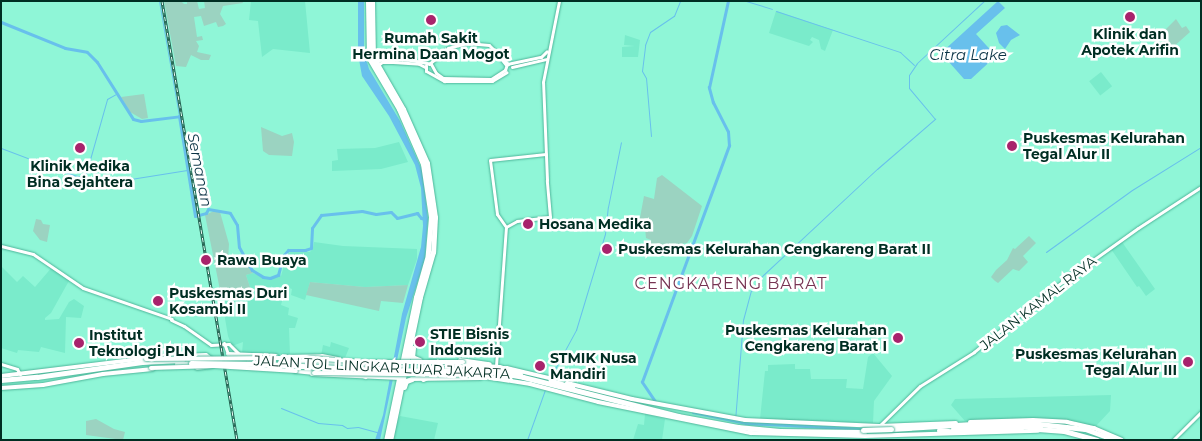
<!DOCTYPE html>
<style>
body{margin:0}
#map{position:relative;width:1202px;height:441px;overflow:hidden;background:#8ff6d7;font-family:Montserrat,sans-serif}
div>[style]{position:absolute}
.built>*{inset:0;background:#7aebcb;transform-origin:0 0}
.green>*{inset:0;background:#9bd3c1}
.water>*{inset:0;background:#68c0ec}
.stream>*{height:1px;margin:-0.5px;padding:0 0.5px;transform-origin:0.5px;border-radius:0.5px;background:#68c0ec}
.canal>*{height:2.5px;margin:-1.25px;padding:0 1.25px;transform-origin:1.25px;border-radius:1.25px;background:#68c0ec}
.river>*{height:3px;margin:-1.5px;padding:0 1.5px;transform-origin:1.5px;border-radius:1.5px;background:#68c0ec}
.roads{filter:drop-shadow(0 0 1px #4eb69a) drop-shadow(0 0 1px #4eb69a)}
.secondary>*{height:3px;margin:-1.5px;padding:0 1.5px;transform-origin:1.5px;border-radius:1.5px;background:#fff}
.primary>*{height:4px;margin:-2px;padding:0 2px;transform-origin:2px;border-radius:2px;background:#fff}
.highway>*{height:5px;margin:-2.5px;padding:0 2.5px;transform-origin:2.5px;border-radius:2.5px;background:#fff}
.rail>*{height:3px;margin-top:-1.5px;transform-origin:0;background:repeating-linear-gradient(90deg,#fff 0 4px,#246050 0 8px);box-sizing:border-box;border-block:1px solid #246050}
.bridges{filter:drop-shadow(0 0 1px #4eb69a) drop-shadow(0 0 1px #4eb69a)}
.primary-bridge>*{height:4px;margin:-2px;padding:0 2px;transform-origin:2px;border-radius:2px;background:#fff}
.highway-bridge>*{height:5px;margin:-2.5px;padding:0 2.5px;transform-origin:2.5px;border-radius:2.5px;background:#fff}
.dots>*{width:14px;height:14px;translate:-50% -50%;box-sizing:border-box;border:2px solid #fff;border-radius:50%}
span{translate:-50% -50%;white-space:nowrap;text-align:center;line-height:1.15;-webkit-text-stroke:5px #fff;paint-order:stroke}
.poi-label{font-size:14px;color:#002e23;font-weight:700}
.left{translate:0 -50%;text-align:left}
.right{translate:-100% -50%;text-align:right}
.street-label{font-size:14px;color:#002e23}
.water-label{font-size:15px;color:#0c3446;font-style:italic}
.quarter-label{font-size:16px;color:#763453;letter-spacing:1px}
.frame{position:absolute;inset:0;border:2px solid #002e23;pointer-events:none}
</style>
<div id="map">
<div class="built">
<i style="clip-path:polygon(251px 1px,305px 1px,310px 53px,273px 49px,262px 57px,258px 21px,249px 20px)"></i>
<i style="clip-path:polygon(776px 11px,833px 30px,825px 51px,821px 49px,819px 40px,812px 37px,810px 40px,813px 42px,809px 46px,769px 33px)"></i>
<i style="clip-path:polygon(625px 35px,640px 40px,638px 57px,622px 57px,622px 47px,635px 46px,624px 45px)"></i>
<i style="left:1101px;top:72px;width:18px;height:15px;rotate:52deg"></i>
<i style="clip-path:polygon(399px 142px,408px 162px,381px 169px,332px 171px,332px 161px,338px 160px,337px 149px,375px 148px)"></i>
<i style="clip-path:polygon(314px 242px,343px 246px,417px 249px,417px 259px,408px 285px,365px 287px,310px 282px,305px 300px,291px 295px,292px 289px,286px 287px,281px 305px,289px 308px,288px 315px,298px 318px,295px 328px,289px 328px,290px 355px,242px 353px,243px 342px,232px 346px,228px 336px,221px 295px,252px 293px,246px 275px,253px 273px,267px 279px,281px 276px,287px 255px,290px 252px,310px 252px,313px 248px)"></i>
<i style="clip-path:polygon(1122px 242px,1155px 289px,1146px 296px,1139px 286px,1137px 287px,1111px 249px)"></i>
<i style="clip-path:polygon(1px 266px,17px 282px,23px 276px,35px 287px,53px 266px,70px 279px,51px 313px,45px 318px,45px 320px,59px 319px,69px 302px,74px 299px,84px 306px,81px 318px,66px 317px,65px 353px,41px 347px,39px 352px,18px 350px,17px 353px,1px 348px)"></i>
<i style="clip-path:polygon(331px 342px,349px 348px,345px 358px,321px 356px,323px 345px,330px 347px)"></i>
<i style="clip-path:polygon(873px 353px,892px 376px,874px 401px,873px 423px,760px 419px,765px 371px,768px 371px,768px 365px,795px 364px,795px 369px,810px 369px,811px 379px,847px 379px,846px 388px,863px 389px,868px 357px)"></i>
<i style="clip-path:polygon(1111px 395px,1110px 411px,1096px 426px,1052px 419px,965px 421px,951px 405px,955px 399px)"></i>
<i style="clip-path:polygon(645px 414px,665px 419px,662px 440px,633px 440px,638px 424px,644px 425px)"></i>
<i style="clip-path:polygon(400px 416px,438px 423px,434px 440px,393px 440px,396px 424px)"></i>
</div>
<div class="green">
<i style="clip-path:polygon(164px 1px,181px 1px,184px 4px,187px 4px,187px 1px,197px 1px,199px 9px,205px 8px,204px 1px,242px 1px,243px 3px,223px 6px,220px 14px,226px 24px,223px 26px,218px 27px,216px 22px,204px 26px,201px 16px,194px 17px,197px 37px,202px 36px,203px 40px,196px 41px,199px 46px,197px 52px,211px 55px,209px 60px,201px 60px,191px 55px,186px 67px,176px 66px)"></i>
<i style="clip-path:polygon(1176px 19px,1182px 28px,1186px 26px,1190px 32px,1162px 57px,1162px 48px,1167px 36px,1164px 31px)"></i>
<i style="clip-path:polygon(144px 94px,148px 118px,142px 119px,130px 112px,121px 97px)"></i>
<i style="clip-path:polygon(261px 127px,282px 136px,292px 133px,294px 142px,292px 156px,269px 155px,263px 151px)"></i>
<i style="clip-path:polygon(662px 175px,702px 206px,692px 236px,687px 243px,674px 245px,666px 253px,650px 249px,651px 240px,646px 238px,645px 228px,639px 223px,644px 196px,654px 199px,657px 178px)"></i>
<i style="clip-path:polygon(214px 211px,220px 212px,229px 244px,228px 260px,247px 262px,253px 273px,246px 275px,252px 293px,221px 295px,205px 215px)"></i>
<i style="clip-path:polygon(36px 219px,41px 220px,43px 224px,50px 225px,47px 242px,40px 240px,33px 231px)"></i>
<i style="clip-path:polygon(1029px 236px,1036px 243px,1023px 256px,1028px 262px,1019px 271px,1013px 269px,998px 283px,995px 281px,991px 277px,996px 270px,1007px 260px,1013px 248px,1015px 249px)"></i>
<i style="clip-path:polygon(310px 282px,365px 287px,408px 285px,403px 303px,381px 301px,379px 311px,306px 295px)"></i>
<i style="clip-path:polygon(96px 419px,114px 429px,125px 432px,123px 440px,86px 435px,86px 421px)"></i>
</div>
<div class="water">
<i style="clip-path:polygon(358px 1px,364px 1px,364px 52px,369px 69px,400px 121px,422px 170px,428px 219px,425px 259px,406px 318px,380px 440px,375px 440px,383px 415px,402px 314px,421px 247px,423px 226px,421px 188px,415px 165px,389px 116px,362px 76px,358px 54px)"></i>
<i style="clip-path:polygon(998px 1px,1005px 8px,976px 34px,996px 56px,971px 79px,964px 79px,941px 53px)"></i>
<i style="clip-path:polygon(1007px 25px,1020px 35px,1011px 40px,1005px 49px,999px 43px,996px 33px,1001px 26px)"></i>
</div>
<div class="stream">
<i style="left:159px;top:1px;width:117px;rotate:80.1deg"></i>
<i style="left:746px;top:1px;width:27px;rotate:17deg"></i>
<i style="left:776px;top:11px;width:131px;rotate:18.3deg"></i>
<i style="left:900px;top:52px;width:19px;rotate:43deg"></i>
<i style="left:1201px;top:114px;width:1px;rotate:90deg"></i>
<i style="left:1201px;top:134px;width:2px;rotate:90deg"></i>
<i style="left:651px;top:136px;width:58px;rotate:-94.9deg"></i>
<i style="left:646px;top:78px;width:8px;rotate:-120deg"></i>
<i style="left:642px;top:71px;width:26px;rotate:-83deg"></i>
<i style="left:645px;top:45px;width:14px;rotate:-69deg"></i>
<i style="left:650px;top:32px;width:29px;rotate:-34deg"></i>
<i style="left:674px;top:16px;width:16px;rotate:-68deg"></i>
<i style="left:1px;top:148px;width:71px;rotate:20.7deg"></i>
<i style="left:67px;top:173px;width:26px;rotate:16deg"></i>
<i style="left:92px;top:180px;width:15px;rotate:-16deg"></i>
<i style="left:106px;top:176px;width:13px;rotate:23deg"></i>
<i style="left:118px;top:181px;width:70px;rotate:-9.1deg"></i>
<i style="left:85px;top:177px;width:81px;rotate:-74.2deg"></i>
<i style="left:107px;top:99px;width:10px;rotate:-29deg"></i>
<i style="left:1046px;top:252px;width:106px;rotate:-35.8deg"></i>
<i style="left:1132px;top:190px;width:81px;rotate:-31.9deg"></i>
<i style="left:550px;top:378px;width:55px;rotate:-61.6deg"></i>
<i style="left:576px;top:330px;width:100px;rotate:-73.2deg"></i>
<i style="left:605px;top:234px;width:27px;rotate:-84deg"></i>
<i style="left:608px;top:207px;width:66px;rotate:-78.7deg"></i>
<i style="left:281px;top:408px;width:40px;rotate:22deg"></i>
<i style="left:318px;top:423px;width:24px;rotate:5deg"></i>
<i style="left:342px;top:425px;width:6px;rotate:31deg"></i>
<i style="left:347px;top:428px;width:11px;rotate:-5deg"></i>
<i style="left:358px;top:427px;width:20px;rotate:15deg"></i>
<i style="left:735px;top:421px;width:101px;rotate:-85.5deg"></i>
<i style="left:743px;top:320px;width:30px;rotate:-75deg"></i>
<i style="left:751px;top:291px;width:17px;rotate:-54deg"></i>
<i style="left:761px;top:277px;width:158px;rotate:-43deg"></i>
<i style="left:877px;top:169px;width:77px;rotate:-40.8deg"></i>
<i style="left:935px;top:119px;width:40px;rotate:-130deg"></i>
<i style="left:909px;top:88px;width:13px;rotate:-90deg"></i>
<i style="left:909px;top:75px;width:14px;rotate:-56deg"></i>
<i style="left:917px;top:63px;width:91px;rotate:-42.8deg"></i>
<i style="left:527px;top:440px;width:59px;rotate:-70.3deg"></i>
</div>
<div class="canal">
<i style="left:656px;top:403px;width:25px;rotate:-124deg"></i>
<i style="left:642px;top:382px;width:252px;rotate:-69.8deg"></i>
<i style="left:729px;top:146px;width:14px;rotate:-94deg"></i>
<i style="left:728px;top:132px;width:33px;rotate:-117deg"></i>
<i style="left:713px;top:103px;width:16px;rotate:-105deg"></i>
<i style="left:709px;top:88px;width:89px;rotate:-77.7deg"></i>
<i style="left:693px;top:412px;width:54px;rotate:11.7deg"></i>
<i style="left:746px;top:423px;width:119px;rotate:2.9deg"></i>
</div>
<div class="river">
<i style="left:1px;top:22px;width:69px;rotate:22.1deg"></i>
<i style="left:65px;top:48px;width:22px;rotate:10deg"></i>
<i style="left:87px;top:52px;width:14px;rotate:45deg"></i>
<i style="left:97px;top:62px;width:67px;rotate:57.7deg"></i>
<i style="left:133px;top:119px;width:8px;rotate:14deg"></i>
<i style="left:141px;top:121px;width:38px;rotate:-7deg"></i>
<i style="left:179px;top:116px;width:101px;rotate:80.9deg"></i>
<i style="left:195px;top:216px;width:11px;rotate:-15deg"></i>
<i style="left:206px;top:213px;width:4px;rotate:-63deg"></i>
<i style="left:208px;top:209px;width:22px;rotate:10deg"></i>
<i style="left:230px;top:213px;width:14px;rotate:60deg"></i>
<i style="left:237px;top:225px;width:22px;rotate:85deg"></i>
<i style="left:239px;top:247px;width:26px;rotate:61deg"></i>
<i style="left:252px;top:270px;width:13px;rotate:32deg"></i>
<i style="left:263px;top:277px;width:7px;rotate:8deg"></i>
<i style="left:270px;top:278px;width:9px;rotate:-21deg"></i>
<i style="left:278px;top:275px;width:20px;rotate:-75deg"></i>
<i style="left:283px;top:256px;width:8px;rotate:-50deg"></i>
<i style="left:288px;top:250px;width:17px"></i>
<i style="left:305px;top:250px;width:6px;rotate:-18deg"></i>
<i style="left:311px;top:248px;width:20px;rotate:-87deg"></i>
<i style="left:312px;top:228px;width:16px;rotate:-55deg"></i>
<i style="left:321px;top:215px;width:41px;rotate:-5.6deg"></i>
<i style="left:362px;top:211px;width:14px;rotate:12deg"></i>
<i style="left:376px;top:214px;width:15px;rotate:-8deg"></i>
<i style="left:391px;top:212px;width:8px;rotate:45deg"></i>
<i style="left:397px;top:218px;width:21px;rotate:-14deg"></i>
<i style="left:417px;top:213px;width:6px;rotate:51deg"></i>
<i style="left:421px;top:218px;width:4px;rotate:14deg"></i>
</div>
<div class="roads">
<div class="secondary">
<i style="left:499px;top:56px;width:11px;rotate:52deg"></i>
<i style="left:376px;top:63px;width:9px;rotate:-41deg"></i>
<i style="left:383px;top:57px;width:28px;rotate:6deg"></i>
<i style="left:411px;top:60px;width:20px;rotate:11deg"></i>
<i style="left:431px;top:64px;width:10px;rotate:61deg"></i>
<i style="left:436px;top:73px;width:9px;rotate:36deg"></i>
<i style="left:443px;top:78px;width:48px;rotate:1.2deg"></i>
<i style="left:491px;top:79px;width:17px;rotate:-33deg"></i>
<i style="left:505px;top:70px;width:6px;rotate:-72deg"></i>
<i style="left:507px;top:64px;width:35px;rotate:-12deg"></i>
<i style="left:541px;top:57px;width:8px;rotate:-45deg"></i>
<i style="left:429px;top:64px;width:25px;rotate:-40deg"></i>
<i style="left:448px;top:48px;width:20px;rotate:-15deg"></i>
<i style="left:467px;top:43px;width:22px;rotate:5deg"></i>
<i style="left:489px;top:45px;width:27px;rotate:45deg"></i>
<i style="left:378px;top:65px;width:5px;rotate:-37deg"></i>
<i style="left:382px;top:62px;width:11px"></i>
<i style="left:393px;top:62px;width:26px;rotate:4deg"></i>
<i style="left:419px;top:64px;width:7px;rotate:27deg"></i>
<i style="left:426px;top:65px;width:6px;rotate:90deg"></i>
<i style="left:426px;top:71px;width:21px;rotate:29deg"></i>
<i style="left:444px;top:81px;width:48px"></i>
<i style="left:492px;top:81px;width:17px;rotate:-31deg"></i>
<i style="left:512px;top:67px;width:36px;rotate:-13deg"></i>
<i style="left:506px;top:227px;width:16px;rotate:-125deg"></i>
<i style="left:497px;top:214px;width:54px;rotate:-97.4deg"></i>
<i style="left:490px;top:160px;width:56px;rotate:-6.1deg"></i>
<i style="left:1px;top:246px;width:33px;rotate:14deg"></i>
<i style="left:33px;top:254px;width:60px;rotate:34.2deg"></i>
<i style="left:83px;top:288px;width:94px;rotate:19.2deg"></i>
<i style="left:171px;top:320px;width:14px;rotate:25deg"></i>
<i style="left:184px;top:326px;width:33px;rotate:35deg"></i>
<i style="left:211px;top:345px;width:18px;rotate:-3deg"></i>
<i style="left:229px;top:344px;width:14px;rotate:45deg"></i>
<i style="left:224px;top:343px;width:12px;rotate:70deg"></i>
<i style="left:1px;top:364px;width:17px;rotate:17deg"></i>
<i style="left:17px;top:369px;width:6px;rotate:59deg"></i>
<i style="left:496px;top:366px;width:139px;rotate:-85.9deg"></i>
<i style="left:506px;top:227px;width:13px;rotate:-29deg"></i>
<i style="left:517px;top:221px;width:33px;rotate:-7deg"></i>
<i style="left:550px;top:217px;width:37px;rotate:-95deg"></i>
<i style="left:547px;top:180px;width:98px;rotate:-92.3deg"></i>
<i style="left:543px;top:82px;width:83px;rotate:-78.8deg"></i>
<i style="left:879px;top:426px;width:57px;rotate:-44.3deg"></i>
<i style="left:920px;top:386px;width:64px;rotate:-32.2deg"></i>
<i style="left:974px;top:352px;width:90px;rotate:-39.2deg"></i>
<i style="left:1044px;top:295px;width:115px;rotate:-35.5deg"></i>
<i style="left:1138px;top:228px;width:75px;rotate:-33.1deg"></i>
<i style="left:1173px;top:440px;width:40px;rotate:-45deg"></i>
</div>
<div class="primary">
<i style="left:228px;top:354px;width:48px;rotate:2.4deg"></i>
<i style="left:283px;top:357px;width:39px;rotate:-1deg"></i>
<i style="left:322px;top:356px;width:16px;rotate:11deg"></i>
<i style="left:460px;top:360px;width:30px;rotate:8deg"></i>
<i style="left:197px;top:368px;width:15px;rotate:-8deg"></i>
<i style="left:507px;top:368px;width:47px;rotate:13.4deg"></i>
<i style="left:295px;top:371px;width:19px;rotate:6deg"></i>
<i style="left:312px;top:374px;width:88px;rotate:2.6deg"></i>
<i style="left:472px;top:375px;width:59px;rotate:8.8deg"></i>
<i style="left:530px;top:384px;width:70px;rotate:14.8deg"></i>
<i style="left:598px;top:402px;width:156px;rotate:11.5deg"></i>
<i style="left:751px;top:433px;width:114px;rotate:1.5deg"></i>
<i style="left:865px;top:436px;width:173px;rotate:-1.7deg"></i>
<i style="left:1px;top:376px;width:155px;rotate:-7deg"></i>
<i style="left:155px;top:357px;width:51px;rotate:-2.2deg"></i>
<i style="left:206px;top:355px;width:9px;rotate:36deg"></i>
<i style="left:412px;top:379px;width:69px;rotate:-0.8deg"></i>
<i style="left:567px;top:383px;width:67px;rotate:13.8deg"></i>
<i style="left:632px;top:399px;width:115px;rotate:10.5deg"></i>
<i style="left:745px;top:420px;width:134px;rotate:2.6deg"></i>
<i style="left:879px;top:426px;width:77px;rotate:-2.2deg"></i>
<i style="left:1px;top:388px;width:42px;rotate:-4.1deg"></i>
<i style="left:43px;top:385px;width:61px;rotate:-10.4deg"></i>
<i style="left:103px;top:374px;width:50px;rotate:-5.7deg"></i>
<i style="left:970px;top:422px;width:63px;rotate:-1.8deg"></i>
<i style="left:1033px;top:420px;width:34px;rotate:3deg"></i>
<i style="left:1067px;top:422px;width:28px;rotate:13deg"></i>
<i style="left:1094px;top:428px;width:30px;rotate:23deg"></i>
</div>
<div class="highway">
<i style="left:368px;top:1px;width:57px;rotate:89deg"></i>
<i style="left:369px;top:58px;width:59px;rotate:59.5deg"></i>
<i style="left:399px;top:109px;width:60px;rotate:66.4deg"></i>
<i style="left:423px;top:164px;width:54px;rotate:81.4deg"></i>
<i style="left:431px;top:217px;width:38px;rotate:95deg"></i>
<i style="left:428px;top:255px;width:44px;rotate:105.9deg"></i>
<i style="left:416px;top:297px;width:146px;rotate:101.8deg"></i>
<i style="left:372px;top:1px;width:56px;rotate:89deg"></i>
<i style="left:373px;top:57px;width:60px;rotate:60deg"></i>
<i style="left:403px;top:109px;width:59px;rotate:66deg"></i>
<i style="left:427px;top:163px;width:55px;rotate:81.6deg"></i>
<i style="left:435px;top:217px;width:35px;rotate:93deg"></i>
<i style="left:433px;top:252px;width:47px;rotate:106.1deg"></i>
<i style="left:420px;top:297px;width:146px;rotate:101.8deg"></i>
<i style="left:372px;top:52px;width:12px;rotate:31deg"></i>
<i style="left:413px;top:348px;width:9px;rotate:96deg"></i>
<i style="left:412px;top:357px;width:8px;rotate:23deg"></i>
<i style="left:280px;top:360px;width:83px;rotate:3.4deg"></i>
<i style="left:363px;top:365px;width:15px;rotate:-8deg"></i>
<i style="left:378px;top:363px;width:6px;rotate:18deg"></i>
<i style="left:384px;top:365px;width:5px;rotate:53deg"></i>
<i style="left:249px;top:361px;width:22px;rotate:-3deg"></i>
<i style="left:430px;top:362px;width:69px;rotate:4.1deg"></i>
<i style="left:499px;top:367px;width:22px;rotate:18deg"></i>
<i style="left:177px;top:364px;width:14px;rotate:-4deg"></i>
<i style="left:306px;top:368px;width:50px;rotate:4.6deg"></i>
<i style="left:356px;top:372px;width:10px;rotate:24deg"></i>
<i style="left:457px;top:371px;width:36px;rotate:2deg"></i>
<i style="left:493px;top:372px;width:30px;rotate:9deg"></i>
<i style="left:523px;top:377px;width:160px;rotate:14.1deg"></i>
<i style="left:678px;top:416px;width:61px;rotate:10.4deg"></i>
<i style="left:738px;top:427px;width:42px;rotate:5.4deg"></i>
<i style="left:780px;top:431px;width:84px;rotate:0.7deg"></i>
<i style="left:423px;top:379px;width:11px;rotate:-27deg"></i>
<i style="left:1px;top:380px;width:36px;rotate:-5deg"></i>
<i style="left:37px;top:377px;width:106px;rotate:-8.1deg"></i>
<i style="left:142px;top:362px;width:40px;rotate:-2.9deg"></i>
<i style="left:551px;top:381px;width:22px;rotate:16deg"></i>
<i style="left:404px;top:387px;width:6px;rotate:-72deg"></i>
<i style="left:406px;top:381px;width:6px;rotate:-18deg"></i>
<i style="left:1019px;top:426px;width:21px;rotate:3deg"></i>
<i style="left:891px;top:429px;width:81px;rotate:-3.5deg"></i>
<i style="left:972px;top:424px;width:67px"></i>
<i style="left:1039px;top:424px;width:46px;rotate:6.2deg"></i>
<i style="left:1085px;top:429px;width:32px;rotate:20deg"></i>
<i style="left:953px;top:429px;width:68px;rotate:-0.8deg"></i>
<i style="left:1037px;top:429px;width:27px;rotate:4deg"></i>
<i style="left:1064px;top:431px;width:34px;rotate:15deg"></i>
<i style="left:939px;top:430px;width:18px;rotate:6deg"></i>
</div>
</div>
<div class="rail">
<i style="left:162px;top:1px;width:445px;rotate:80.3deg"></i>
</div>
<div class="bridges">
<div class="primary-bridge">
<i style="left:310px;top:358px;width:53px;rotate:4.3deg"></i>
<i style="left:363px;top:362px;width:100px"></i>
<i style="left:146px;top:359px;width:139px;rotate:-0.4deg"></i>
<i style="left:151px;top:368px;width:63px;rotate:-1.8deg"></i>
<i style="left:214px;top:366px;width:82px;rotate:3.5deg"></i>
<i style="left:314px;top:373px;width:158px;rotate:0.7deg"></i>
</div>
<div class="highway-bridge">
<i style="left:191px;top:363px;width:74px;rotate:0.8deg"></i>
<i style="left:265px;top:364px;width:111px;rotate:3.1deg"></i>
<i style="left:376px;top:370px;width:81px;rotate:0.7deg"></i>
<i style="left:863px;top:430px;width:28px;rotate:-2deg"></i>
</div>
</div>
<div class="dots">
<i style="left:1130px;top:17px;background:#a8236c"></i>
<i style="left:431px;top:20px;background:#a8236c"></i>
<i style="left:1012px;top:146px;background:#a8236c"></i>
<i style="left:80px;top:148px;background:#a8236c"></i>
<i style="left:528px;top:224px;background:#a8236c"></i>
<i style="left:607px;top:249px;background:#a8236c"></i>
<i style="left:206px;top:260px;background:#a8236c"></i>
<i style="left:158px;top:301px;background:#a8236c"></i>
<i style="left:898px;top:338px;background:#a8236c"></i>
<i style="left:420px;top:342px;background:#a8236c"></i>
<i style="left:79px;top:343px;background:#a8236c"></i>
<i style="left:1188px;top:362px;background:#a8236c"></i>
<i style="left:540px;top:366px;background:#a8236c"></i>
</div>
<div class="poi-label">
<span style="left:1130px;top:42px">Klinik dan<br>Apotek Arifin</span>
<span style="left:431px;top:46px">Rumah Sakit<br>Hermina Daan Mogot</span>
<span class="left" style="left:1023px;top:146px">Puskesmas Kelurahan<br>Tegal Alur II</span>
<span style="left:80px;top:174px">Klinik Medika<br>Bina Sejahtera</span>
<span class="left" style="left:539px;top:224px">Hosana Medika</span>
<span class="left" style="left:618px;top:249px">Puskesmas Kelurahan Cengkareng Barat II</span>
<span class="left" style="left:217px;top:260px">Rawa Buaya</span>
<span class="left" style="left:169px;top:301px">Puskesmas Duri<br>Kosambi II</span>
<span class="right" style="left:887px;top:338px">Puskesmas Kelurahan<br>Cengkareng Barat I</span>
<span class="left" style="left:430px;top:342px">STIE Bisnis<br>Indonesia</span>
<span class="left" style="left:89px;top:343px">Institut<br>Teknologi PLN</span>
<span class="right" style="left:1177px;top:362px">Puskesmas Kelurahan<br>Tegal Alur III</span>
<span class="left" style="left:550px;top:366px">STMIK Nusa<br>Mandiri</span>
</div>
<div class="street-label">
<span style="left:1038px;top:303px;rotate:-38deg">JALAN KAMAL RAYA</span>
<span style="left:382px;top:367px;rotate:3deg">JALAN TOL LINGKAR LUAR JAKARTA</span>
</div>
<div class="water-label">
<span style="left:968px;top:55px">Citra Lake</span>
<span style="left:200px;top:170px;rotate:79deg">Semanan</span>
</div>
<div class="quarter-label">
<span style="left:731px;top:284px">CENGKARENG BARAT</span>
</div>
<div class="frame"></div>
</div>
